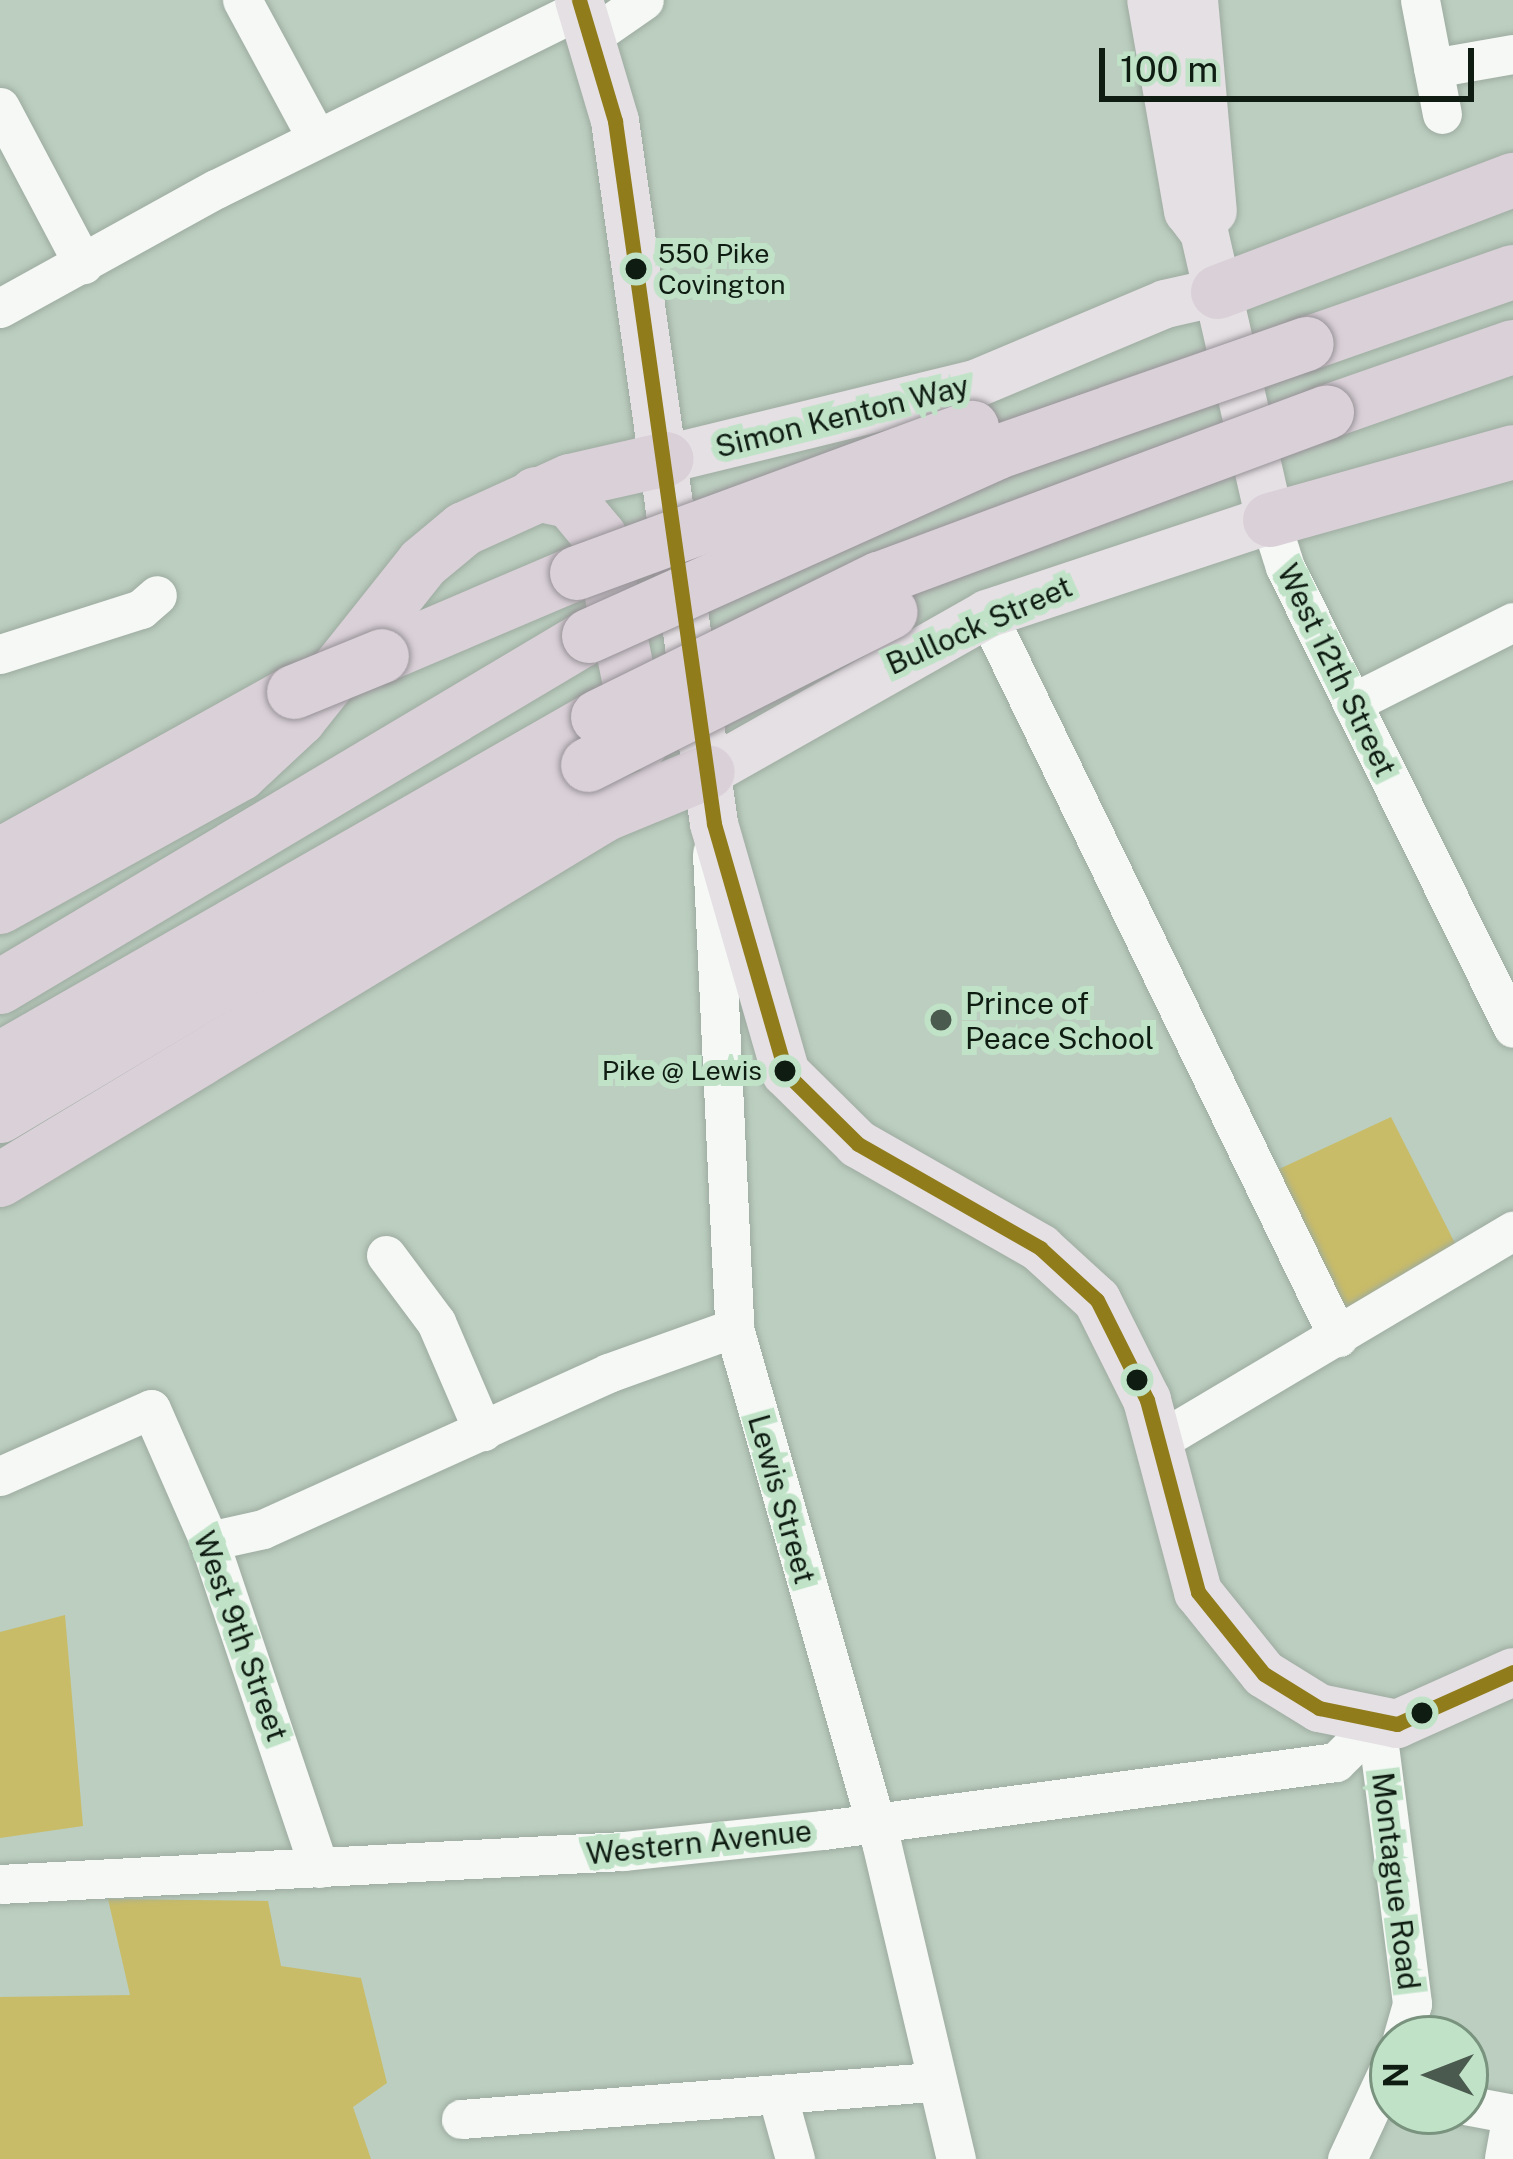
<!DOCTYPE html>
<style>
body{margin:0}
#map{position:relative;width:1513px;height:2159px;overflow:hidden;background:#bbcebf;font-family:"Public Sans",sans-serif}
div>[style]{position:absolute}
.green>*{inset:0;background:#c9bc68}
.roads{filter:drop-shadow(0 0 3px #9daba0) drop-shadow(0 0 3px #9daba0)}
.minor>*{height:39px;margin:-19.5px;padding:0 19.5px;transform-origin:19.5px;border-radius:19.5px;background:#f5f8f5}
.major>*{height:48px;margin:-24px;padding:0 24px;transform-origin:24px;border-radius:24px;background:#e5e0e4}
.highway>*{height:54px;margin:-27px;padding:0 27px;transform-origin:27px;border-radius:27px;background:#dad0d8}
.bridges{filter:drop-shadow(0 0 3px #969296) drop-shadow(0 0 3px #969296)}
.highway-bridge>*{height:54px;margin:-27px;padding:0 27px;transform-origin:27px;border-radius:27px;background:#dad0d8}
.bus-1>*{height:15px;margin:-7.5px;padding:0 7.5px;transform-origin:7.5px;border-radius:7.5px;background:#917c1b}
.dots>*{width:33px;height:33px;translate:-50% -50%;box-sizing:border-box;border:6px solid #c0e3c8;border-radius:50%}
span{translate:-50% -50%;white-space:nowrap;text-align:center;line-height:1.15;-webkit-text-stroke:12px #c0e3c8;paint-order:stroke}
.bus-label{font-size:27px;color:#0f1c12}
.left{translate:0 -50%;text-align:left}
.right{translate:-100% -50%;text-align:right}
.street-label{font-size:30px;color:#0f1c12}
.poi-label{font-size:30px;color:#0f1c12}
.north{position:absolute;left:1369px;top:2015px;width:120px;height:120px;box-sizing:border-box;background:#c0e3c8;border:3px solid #79937f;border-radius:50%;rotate:270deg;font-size:33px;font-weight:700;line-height:48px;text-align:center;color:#0f1c12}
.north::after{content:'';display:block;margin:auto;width:42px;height:54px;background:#4b5a4f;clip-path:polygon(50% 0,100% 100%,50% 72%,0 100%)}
.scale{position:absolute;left:1099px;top:48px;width:375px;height:54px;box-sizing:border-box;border:6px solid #0f1c12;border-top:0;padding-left:15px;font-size:36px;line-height:42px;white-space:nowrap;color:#0f1c12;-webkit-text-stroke:9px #c0e3c8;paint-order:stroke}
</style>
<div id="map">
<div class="green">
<i style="clip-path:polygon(1391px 1117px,1464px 1261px,1338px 1337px,1277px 1170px)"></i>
<i style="clip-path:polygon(65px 1615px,83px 1826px,0 1838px,0 1632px)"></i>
<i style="clip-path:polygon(108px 1899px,268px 1901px,281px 1966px,361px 1978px,387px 2083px,353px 2107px,371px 2159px,0 2159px,0 1997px,130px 1995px)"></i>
</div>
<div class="roads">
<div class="minor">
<i style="left:242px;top:0;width:156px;rotate:61.6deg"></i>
<i style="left:1420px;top:0;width:116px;rotate:79.1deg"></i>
<i style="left:592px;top:36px;width:63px;rotate:-34.7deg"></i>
<i style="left:1433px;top:68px;width:81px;rotate:-9.9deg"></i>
<i style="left:0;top:107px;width:178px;rotate:62.1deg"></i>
<i style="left:0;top:308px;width:247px;rotate:-28.9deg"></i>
<i style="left:216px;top:189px;width:408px;rotate:-26.3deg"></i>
<i style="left:1270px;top:520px;width:49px;rotate:72.3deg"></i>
<i style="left:1285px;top:567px;width:514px;rotate:63.68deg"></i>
<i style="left:987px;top:614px;width:804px;rotate:64.1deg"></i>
<i style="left:0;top:654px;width:148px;rotate:-17.7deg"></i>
<i style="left:141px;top:609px;width:21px;rotate:-41deg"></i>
<i style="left:1352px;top:703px;width:180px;rotate:-26.7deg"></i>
<i style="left:712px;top:853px;width:476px;rotate:87.3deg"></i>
<i style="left:734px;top:1328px;width:535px;rotate:74.04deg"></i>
<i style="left:881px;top:1842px;width:326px;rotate:76.7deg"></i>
<i style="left:386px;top:1255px;width:84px;rotate:53.3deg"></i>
<i style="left:436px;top:1322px;width:119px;rotate:66.7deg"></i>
<i style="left:1157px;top:1442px;width:414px;rotate:-30.7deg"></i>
<i style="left:0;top:1476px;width:165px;rotate:-23.9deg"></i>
<i style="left:151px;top:1409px;width:144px;rotate:66.3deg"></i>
<i style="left:209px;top:1541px;width:345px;rotate:71.4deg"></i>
<i style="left:209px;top:1541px;width:55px;rotate:-12.5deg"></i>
<i style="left:263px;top:1529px;width:379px;rotate:-24.3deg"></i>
<i style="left:608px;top:1373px;width:134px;rotate:-19.7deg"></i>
<i style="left:1376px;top:1722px;width:284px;rotate:82.7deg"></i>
<i style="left:1412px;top:2004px;width:36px;rotate:106deg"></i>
<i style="left:0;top:1884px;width:624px;rotate:-3.03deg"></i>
<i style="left:623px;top:1851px;width:201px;rotate:-6deg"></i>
<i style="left:823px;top:1830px;width:517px;rotate:-7.55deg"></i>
<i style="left:1336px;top:1762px;width:57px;rotate:-45deg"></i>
<i style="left:777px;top:2094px;width:67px;rotate:74.5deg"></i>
<i style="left:1465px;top:2105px;width:49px;rotate:10.6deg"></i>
<i style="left:461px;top:2119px;width:476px;rotate:-4.5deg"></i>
<i style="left:1504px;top:2158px;width:45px;rotate:-79.7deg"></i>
<i style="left:1347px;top:2159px;width:109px;rotate:-65.1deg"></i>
</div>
<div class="major">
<i style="left:579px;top:0;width:126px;rotate:73.4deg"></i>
<i style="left:615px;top:121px;width:710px;rotate:81.98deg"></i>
<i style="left:714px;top:824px;width:259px;rotate:73.9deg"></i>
<i style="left:786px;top:1073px;width:101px;rotate:44.6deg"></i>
<i style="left:858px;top:1144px;width:210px;rotate:29.7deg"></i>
<i style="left:1040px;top:1248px;width:77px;rotate:42.4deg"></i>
<i style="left:1097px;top:1300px;width:112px;rotate:63.4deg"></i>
<i style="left:1147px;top:1400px;width:199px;rotate:75.1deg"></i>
<i style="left:1198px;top:1592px;width:105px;rotate:51.2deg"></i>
<i style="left:1264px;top:1674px;width:65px;rotate:31.7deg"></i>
<i style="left:1319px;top:1708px;width:80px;rotate:11.6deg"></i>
<i style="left:1397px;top:1724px;width:127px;rotate:-24.1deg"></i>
<i style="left:1194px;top:0;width:212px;rotate:84.9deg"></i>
<i style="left:667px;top:459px;width:317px;rotate:-13.7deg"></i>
<i style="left:975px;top:384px;width:206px;rotate:-22.8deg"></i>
<i style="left:1165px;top:304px;width:54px;rotate:-12.8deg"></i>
<i style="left:708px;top:772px;width:321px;rotate:-29.5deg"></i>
<i style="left:987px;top:614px;width:298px;rotate:-18.4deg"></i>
<i style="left:1270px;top:520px;width:295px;rotate:-102.9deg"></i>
<i style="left:1204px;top:232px;width:26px;rotate:-127deg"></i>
<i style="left:1188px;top:211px;width:214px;rotate:-99.9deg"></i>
</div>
<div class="highway">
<i style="left:1218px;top:292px;width:316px;rotate:-20.8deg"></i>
<i style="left:1307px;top:344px;width:218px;rotate:-19.3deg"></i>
<i style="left:1327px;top:412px;width:197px;rotate:-19.3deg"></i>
<i style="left:536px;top:494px;width:35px;rotate:12deg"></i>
<i style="left:570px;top:501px;width:47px;rotate:50.2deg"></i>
<i style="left:600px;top:537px;width:210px;rotate:78.5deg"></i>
<i style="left:1270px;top:520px;width:252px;rotate:-15.6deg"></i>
<i style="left:382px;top:656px;width:212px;rotate:-23.1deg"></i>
<i style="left:0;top:855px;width:336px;rotate:-29deg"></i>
<i style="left:0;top:907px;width:274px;rotate:-29deg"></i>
<i style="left:240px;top:774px;width:81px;rotate:-43deg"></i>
<i style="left:299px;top:719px;width:199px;rotate:-51.5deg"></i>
<i style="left:423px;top:563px;width:53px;rotate:-39.7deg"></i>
<i style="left:464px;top:529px;width:116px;rotate:-24.4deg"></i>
<i style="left:570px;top:481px;width:99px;rotate:-12.8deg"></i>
<i style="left:0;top:987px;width:686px;rotate:-30.79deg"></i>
<i style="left:0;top:1059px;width:689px;rotate:-29.77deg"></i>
<i style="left:0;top:1116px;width:685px;rotate:-30.83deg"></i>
<i style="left:0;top:1180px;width:708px;rotate:-31.13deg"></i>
<i style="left:606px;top:814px;width:110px;rotate:-22.4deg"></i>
</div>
</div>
<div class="bridges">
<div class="highway-bridge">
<i style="left:577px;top:573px;width:421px;rotate:-20.2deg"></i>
<i style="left:589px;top:636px;width:448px;rotate:-24.2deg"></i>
<i style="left:998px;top:452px;width:327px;rotate:-19.3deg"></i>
<i style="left:294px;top:692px;width:95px;rotate:-22.2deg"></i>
<i style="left:598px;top:717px;width:313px;rotate:-26.2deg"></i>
<i style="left:879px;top:579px;width:478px;rotate:-20.4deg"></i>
<i style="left:588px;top:765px;width:339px;rotate:-26.8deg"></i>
</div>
</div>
<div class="bus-1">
<i style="left:579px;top:0;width:126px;rotate:73.4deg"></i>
<i style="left:615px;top:121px;width:710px;rotate:81.98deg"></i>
<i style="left:714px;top:824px;width:259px;rotate:73.9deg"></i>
<i style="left:786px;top:1073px;width:101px;rotate:44.6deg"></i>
<i style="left:858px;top:1144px;width:210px;rotate:29.7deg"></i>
<i style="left:1040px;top:1248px;width:77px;rotate:42.4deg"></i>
<i style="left:1097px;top:1300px;width:112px;rotate:63.4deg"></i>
<i style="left:1147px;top:1400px;width:199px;rotate:75.1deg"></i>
<i style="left:1198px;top:1592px;width:105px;rotate:51.2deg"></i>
<i style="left:1264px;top:1674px;width:65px;rotate:31.7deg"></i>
<i style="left:1319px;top:1708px;width:80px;rotate:11.6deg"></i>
<i style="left:1397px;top:1724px;width:127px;rotate:-24.1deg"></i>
</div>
<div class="dots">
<i style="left:636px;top:269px;background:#0f1c12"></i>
<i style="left:941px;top:1020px;background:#4b5a4f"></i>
<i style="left:785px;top:1071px;background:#0f1c12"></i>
<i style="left:1137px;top:1380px;background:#0f1c12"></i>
<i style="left:1422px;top:1713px;background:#0f1c12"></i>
</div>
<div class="bus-label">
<span class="left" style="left:658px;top:269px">550 Pike<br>Covington</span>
<span class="right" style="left:762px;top:1071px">Pike @ Lewis</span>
</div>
<div class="street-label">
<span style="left:842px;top:416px;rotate:-14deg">Simon Kenton Way</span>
<span style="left:979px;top:625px;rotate:-24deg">Bullock Street</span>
<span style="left:1337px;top:670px;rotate:64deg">West 12th Street</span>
<span style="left:782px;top:1499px;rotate:74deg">Lewis Street</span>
<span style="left:241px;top:1636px;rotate:70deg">West 9th Street</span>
<span style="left:699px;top:1842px;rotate:-6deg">Western Avenue</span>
<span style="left:1396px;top:1881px;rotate:83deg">Montague Road</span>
</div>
<div class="poi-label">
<span class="left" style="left:965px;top:1020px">Prince of<br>Peace School</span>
</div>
<div class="north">N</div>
<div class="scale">100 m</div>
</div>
